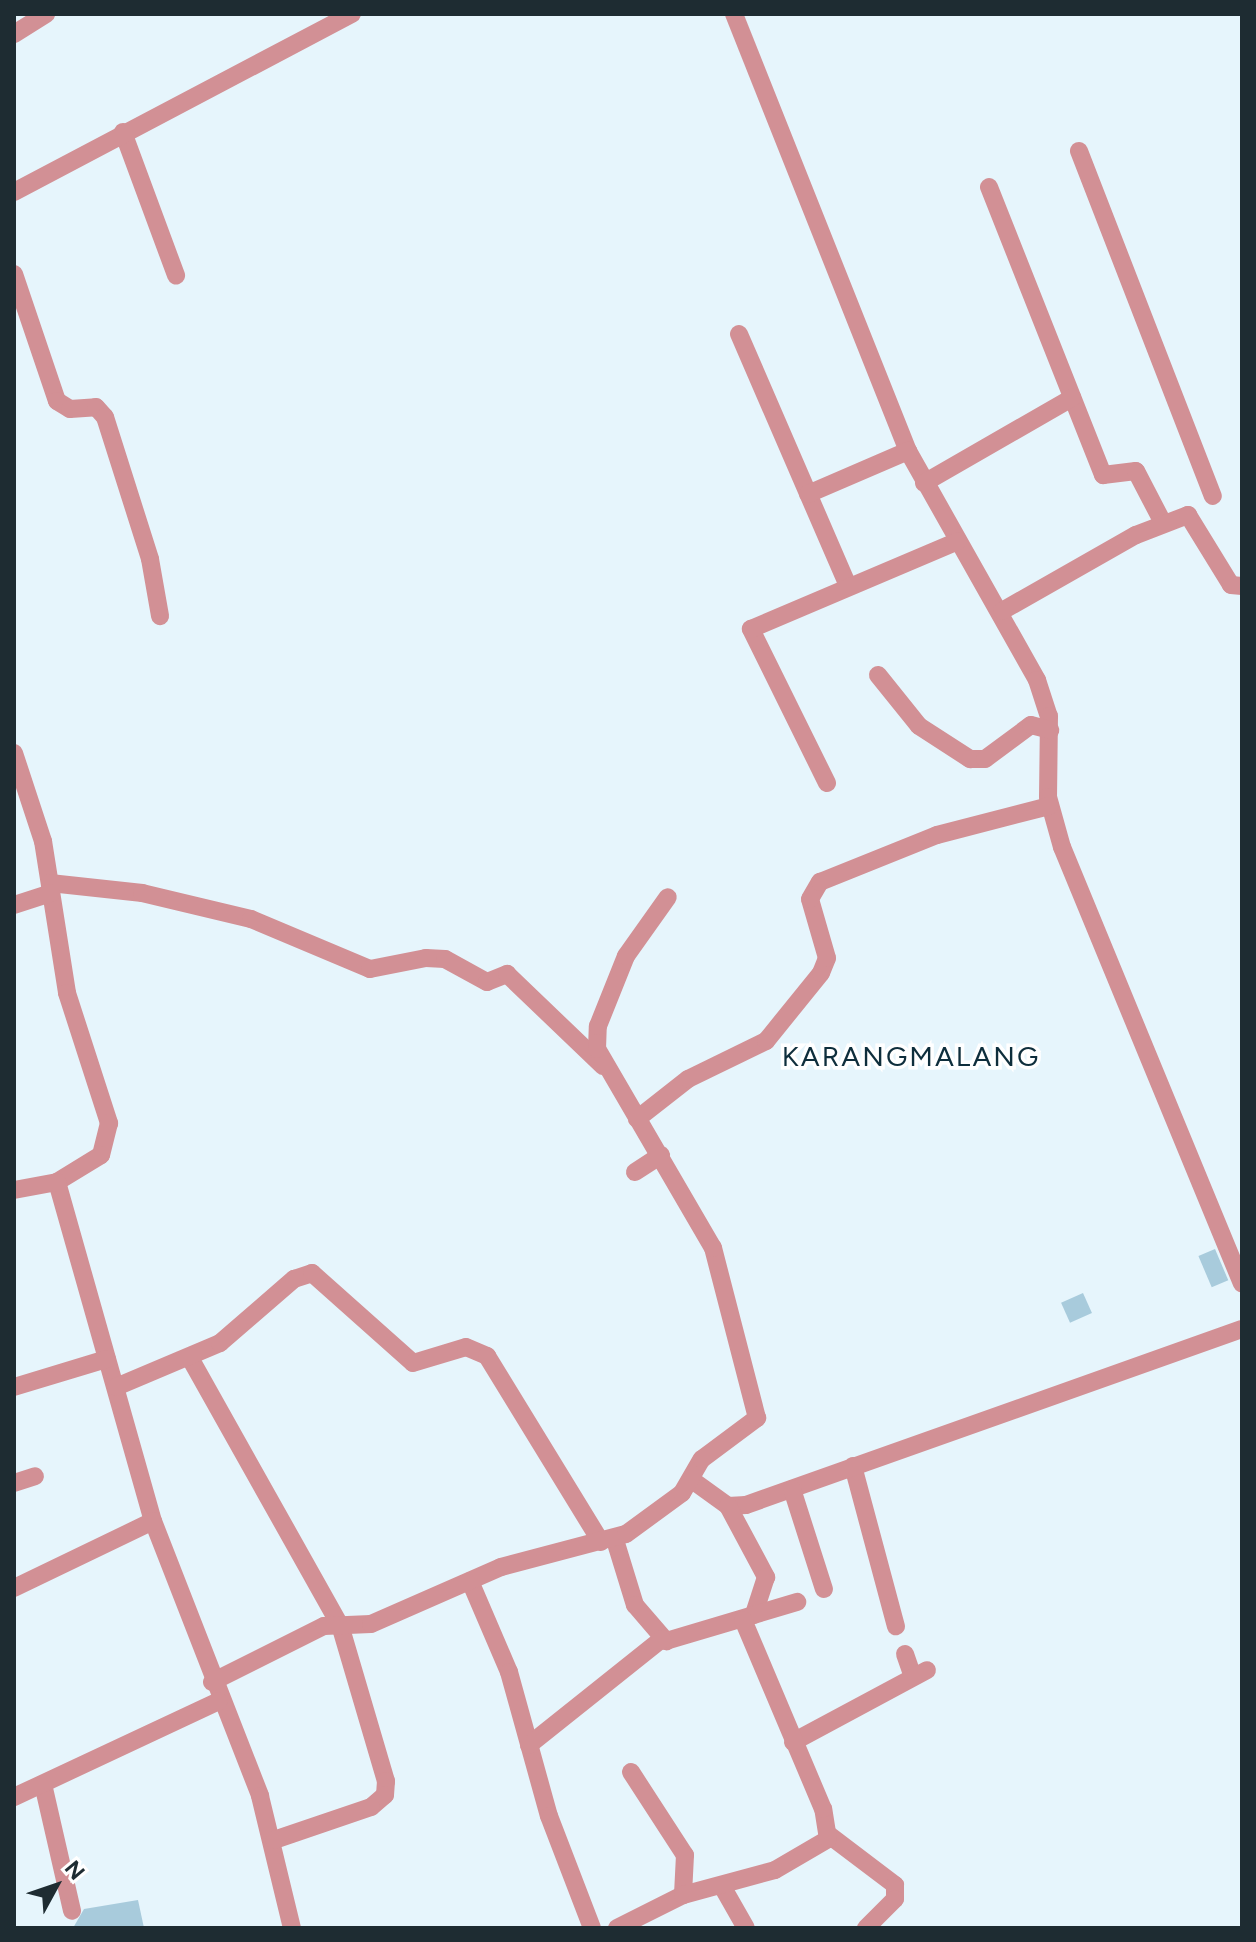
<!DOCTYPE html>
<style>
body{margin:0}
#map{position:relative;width:1256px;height:1942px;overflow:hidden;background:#e6f5fc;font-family:Figtree,sans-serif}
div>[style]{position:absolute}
.building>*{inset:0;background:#a8cbdc;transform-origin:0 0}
.minor>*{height:18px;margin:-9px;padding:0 9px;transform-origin:9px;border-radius:9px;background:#d29095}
span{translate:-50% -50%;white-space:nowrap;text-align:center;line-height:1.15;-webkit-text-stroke:7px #fff;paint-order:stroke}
.quarter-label{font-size:28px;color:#0e2e3c;letter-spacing:2px}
.frame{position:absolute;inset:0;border:16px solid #1e2c32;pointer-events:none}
.north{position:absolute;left:16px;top:1846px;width:80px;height:80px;-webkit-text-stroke:6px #fff;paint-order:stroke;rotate:50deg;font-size:22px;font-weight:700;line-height:32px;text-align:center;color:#1e2c32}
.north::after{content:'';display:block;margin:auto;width:28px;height:36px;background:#1e2c32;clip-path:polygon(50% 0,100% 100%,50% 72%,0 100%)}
</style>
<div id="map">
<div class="building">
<i style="left:1215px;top:1249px;width:34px;height:18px;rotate:67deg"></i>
<i style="left:1083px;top:1293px;width:22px;height:24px;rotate:66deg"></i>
<i style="clip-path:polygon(138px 1900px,144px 1928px,73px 1928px,84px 1909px)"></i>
</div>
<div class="minor">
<i style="left:734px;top:14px;width:470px;rotate:68.3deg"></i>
<i style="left:908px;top:451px;width:263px;rotate:60.6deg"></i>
<i style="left:1037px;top:680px;width:38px;rotate:72deg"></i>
<i style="left:1049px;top:716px;width:81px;rotate:90.7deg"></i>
<i style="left:1048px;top:797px;width:52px;rotate:74.4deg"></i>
<i style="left:1062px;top:847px;width:472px;rotate:67.6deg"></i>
<i style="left:14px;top:34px;width:38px;rotate:-32deg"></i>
<i style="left:123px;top:132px;width:153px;rotate:69.7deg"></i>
<i style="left:1079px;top:151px;width:370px;rotate:68.8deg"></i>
<i style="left:989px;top:187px;width:310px;rotate:68.4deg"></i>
<i style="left:1103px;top:475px;width:33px;rotate:-7deg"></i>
<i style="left:1136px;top:471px;width:56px;rotate:62.5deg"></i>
<i style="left:14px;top:192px;width:382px;rotate:-27.8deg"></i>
<i style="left:14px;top:274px;width:134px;rotate:71.3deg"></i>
<i style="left:57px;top:401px;width:15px;rotate:32deg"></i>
<i style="left:70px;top:409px;width:26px;rotate:-4deg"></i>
<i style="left:96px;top:407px;width:13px;rotate:48deg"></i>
<i style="left:105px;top:417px;width:149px;rotate:72.4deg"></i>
<i style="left:150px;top:559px;width:58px;rotate:80deg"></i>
<i style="left:739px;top:334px;width:271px;rotate:66.6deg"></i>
<i style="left:924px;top:483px;width:171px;rotate:-29.9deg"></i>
<i style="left:808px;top:494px;width:109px;rotate:-23.3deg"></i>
<i style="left:1002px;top:611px;width:154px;rotate:-29.6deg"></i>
<i style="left:1136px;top:535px;width:56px;rotate:-21deg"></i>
<i style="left:1188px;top:515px;width:82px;rotate:58.4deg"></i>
<i style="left:1231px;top:585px;width:11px;rotate:5deg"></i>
<i style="left:878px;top:675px;width:65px;rotate:51.2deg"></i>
<i style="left:919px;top:726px;width:61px;rotate:32.9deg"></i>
<i style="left:970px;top:759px;width:15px"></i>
<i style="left:985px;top:759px;width:57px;rotate:-36.5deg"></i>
<i style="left:1031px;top:725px;width:20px;rotate:15deg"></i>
<i style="left:14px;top:753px;width:93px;rotate:71.8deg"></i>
<i style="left:43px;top:841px;width:154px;rotate:81deg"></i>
<i style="left:67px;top:993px;width:137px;rotate:72.1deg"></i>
<i style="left:109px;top:1123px;width:33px;rotate:104deg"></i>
<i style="left:101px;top:1155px;width:52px;rotate:148.5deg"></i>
<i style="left:57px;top:1182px;width:352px;rotate:74.2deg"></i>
<i style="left:153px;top:1521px;width:295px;rotate:68.7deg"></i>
<i style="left:260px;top:1796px;width:136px;rotate:76.4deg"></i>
<i style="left:827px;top:783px;width:172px;rotate:-116.3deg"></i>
<i style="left:751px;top:629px;width:225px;rotate:-23deg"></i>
<i style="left:50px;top:883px;width:93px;rotate:6.2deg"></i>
<i style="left:142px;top:893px;width:112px;rotate:13.4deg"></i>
<i style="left:251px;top:919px;width:129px;rotate:22.8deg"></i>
<i style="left:370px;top:969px;width:57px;rotate:-11.1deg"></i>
<i style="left:426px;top:958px;width:19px;rotate:3deg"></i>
<i style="left:445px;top:959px;width:48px;rotate:28.7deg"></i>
<i style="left:487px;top:982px;width:22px;rotate:-22deg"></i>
<i style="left:507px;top:974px;width:133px;rotate:43.8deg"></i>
<i style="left:14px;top:905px;width:39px;rotate:-18deg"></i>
<i style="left:637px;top:1119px;width:65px;rotate:-38.1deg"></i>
<i style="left:688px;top:1079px;width:87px;rotate:-26deg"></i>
<i style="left:766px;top:1041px;width:87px;rotate:-51deg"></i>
<i style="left:821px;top:973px;width:16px;rotate:-68deg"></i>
<i style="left:827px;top:958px;width:61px;rotate:-106.1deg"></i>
<i style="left:810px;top:899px;width:20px;rotate:-60deg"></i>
<i style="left:820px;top:882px;width:126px;rotate:-21.9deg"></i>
<i style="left:937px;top:835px;width:116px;rotate:-14.5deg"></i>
<i style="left:635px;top:1172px;width:31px;rotate:-33deg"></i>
<i style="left:14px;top:1190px;width:44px;rotate:-10.5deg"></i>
<i style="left:190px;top:1358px;width:306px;rotate:60.7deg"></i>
<i style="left:340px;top:1625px;width:163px;rotate:73.6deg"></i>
<i style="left:386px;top:1781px;width:14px;rotate:94deg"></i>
<i style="left:385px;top:1795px;width:18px;rotate:139deg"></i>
<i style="left:371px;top:1807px;width:102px;rotate:161.2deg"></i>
<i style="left:14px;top:1387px;width:97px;rotate:-16.8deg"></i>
<i style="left:116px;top:1387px;width:113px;rotate:-22.9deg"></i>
<i style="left:220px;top:1343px;width:98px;rotate:-40.9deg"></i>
<i style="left:294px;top:1279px;width:19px;rotate:-18deg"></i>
<i style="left:312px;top:1273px;width:135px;rotate:41.7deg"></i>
<i style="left:413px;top:1363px;width:55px;rotate:-16.8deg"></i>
<i style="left:466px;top:1347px;width:23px;rotate:23deg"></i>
<i style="left:487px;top:1356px;width:218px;rotate:58.5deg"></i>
<i style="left:853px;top:1466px;width:166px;rotate:75deg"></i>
<i style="left:692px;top:1480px;width:44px;rotate:35.8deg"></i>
<i style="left:728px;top:1506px;width:18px;rotate:-3deg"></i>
<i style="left:746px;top:1505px;width:526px;rotate:-19.54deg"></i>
<i style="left:14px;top:1483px;width:22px;rotate:-18deg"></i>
<i style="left:792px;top:1489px;width:105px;rotate:72.3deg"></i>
<i style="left:728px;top:1506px;width:81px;rotate:61.8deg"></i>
<i style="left:766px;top:1577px;width:40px;rotate:108deg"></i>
<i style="left:615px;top:1540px;width:68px;rotate:72.9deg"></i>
<i style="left:635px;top:1605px;width:48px;rotate:49.3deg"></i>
<i style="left:666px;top:1641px;width:137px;rotate:-16.6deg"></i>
<i style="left:470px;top:1581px;width:99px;rotate:66.8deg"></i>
<i style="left:509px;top:1672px;width:149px;rotate:74.5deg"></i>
<i style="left:549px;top:1816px;width:120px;rotate:69deg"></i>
<i style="left:14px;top:1588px;width:154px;rotate:-25.7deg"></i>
<i style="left:905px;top:1654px;width:24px;rotate:71deg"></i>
<i style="left:212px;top:1682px;width:125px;rotate:-26.6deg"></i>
<i style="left:324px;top:1626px;width:47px;rotate:-2.4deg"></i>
<i style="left:371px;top:1624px;width:142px;rotate:-23.7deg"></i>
<i style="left:501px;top:1567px;width:129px;rotate:-14.8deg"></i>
<i style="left:626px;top:1534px;width:69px;rotate:-36.2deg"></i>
<i style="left:682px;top:1493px;width:39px;rotate:-60deg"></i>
<i style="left:702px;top:1459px;width:69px;rotate:-36.7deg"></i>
<i style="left:757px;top:1418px;width:176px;rotate:-104.5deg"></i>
<i style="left:713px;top:1248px;width:230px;rotate:-120.2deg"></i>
<i style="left:597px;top:1049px;width:23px;rotate:-88deg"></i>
<i style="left:598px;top:1026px;width:75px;rotate:-68.2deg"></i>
<i style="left:626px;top:956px;width:72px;rotate:-54.6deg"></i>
<i style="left:793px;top:1742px;width:152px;rotate:-28.2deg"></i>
<i style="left:529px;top:1745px;width:170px;rotate:-38.6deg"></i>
<i style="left:631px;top:1772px;width:99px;rotate:57deg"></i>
<i style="left:685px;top:1855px;width:40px;rotate:92.9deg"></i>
<i style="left:43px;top:1784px;width:130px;rotate:77.1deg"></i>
<i style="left:14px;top:1797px;width:226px;rotate:-25.1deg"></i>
<i style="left:829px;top:1835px;width:83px;rotate:37.1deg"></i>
<i style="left:895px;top:1885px;width:14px;rotate:90deg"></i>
<i style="left:895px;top:1899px;width:41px;rotate:135deg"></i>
<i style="left:722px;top:1886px;width:48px;rotate:60.3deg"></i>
<i style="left:617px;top:1928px;width:74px;rotate:-26.6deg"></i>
<i style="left:683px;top:1895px;width:95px;rotate:-15.2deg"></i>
<i style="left:775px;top:1870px;width:61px;rotate:-30.3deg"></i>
<i style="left:828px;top:1839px;width:30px;rotate:-99deg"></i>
<i style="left:823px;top:1809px;width:205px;rotate:-112.9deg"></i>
</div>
<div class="quarter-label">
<span style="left:911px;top:1056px">KARANGMALANG</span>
</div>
<div class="frame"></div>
<div class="north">N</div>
</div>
